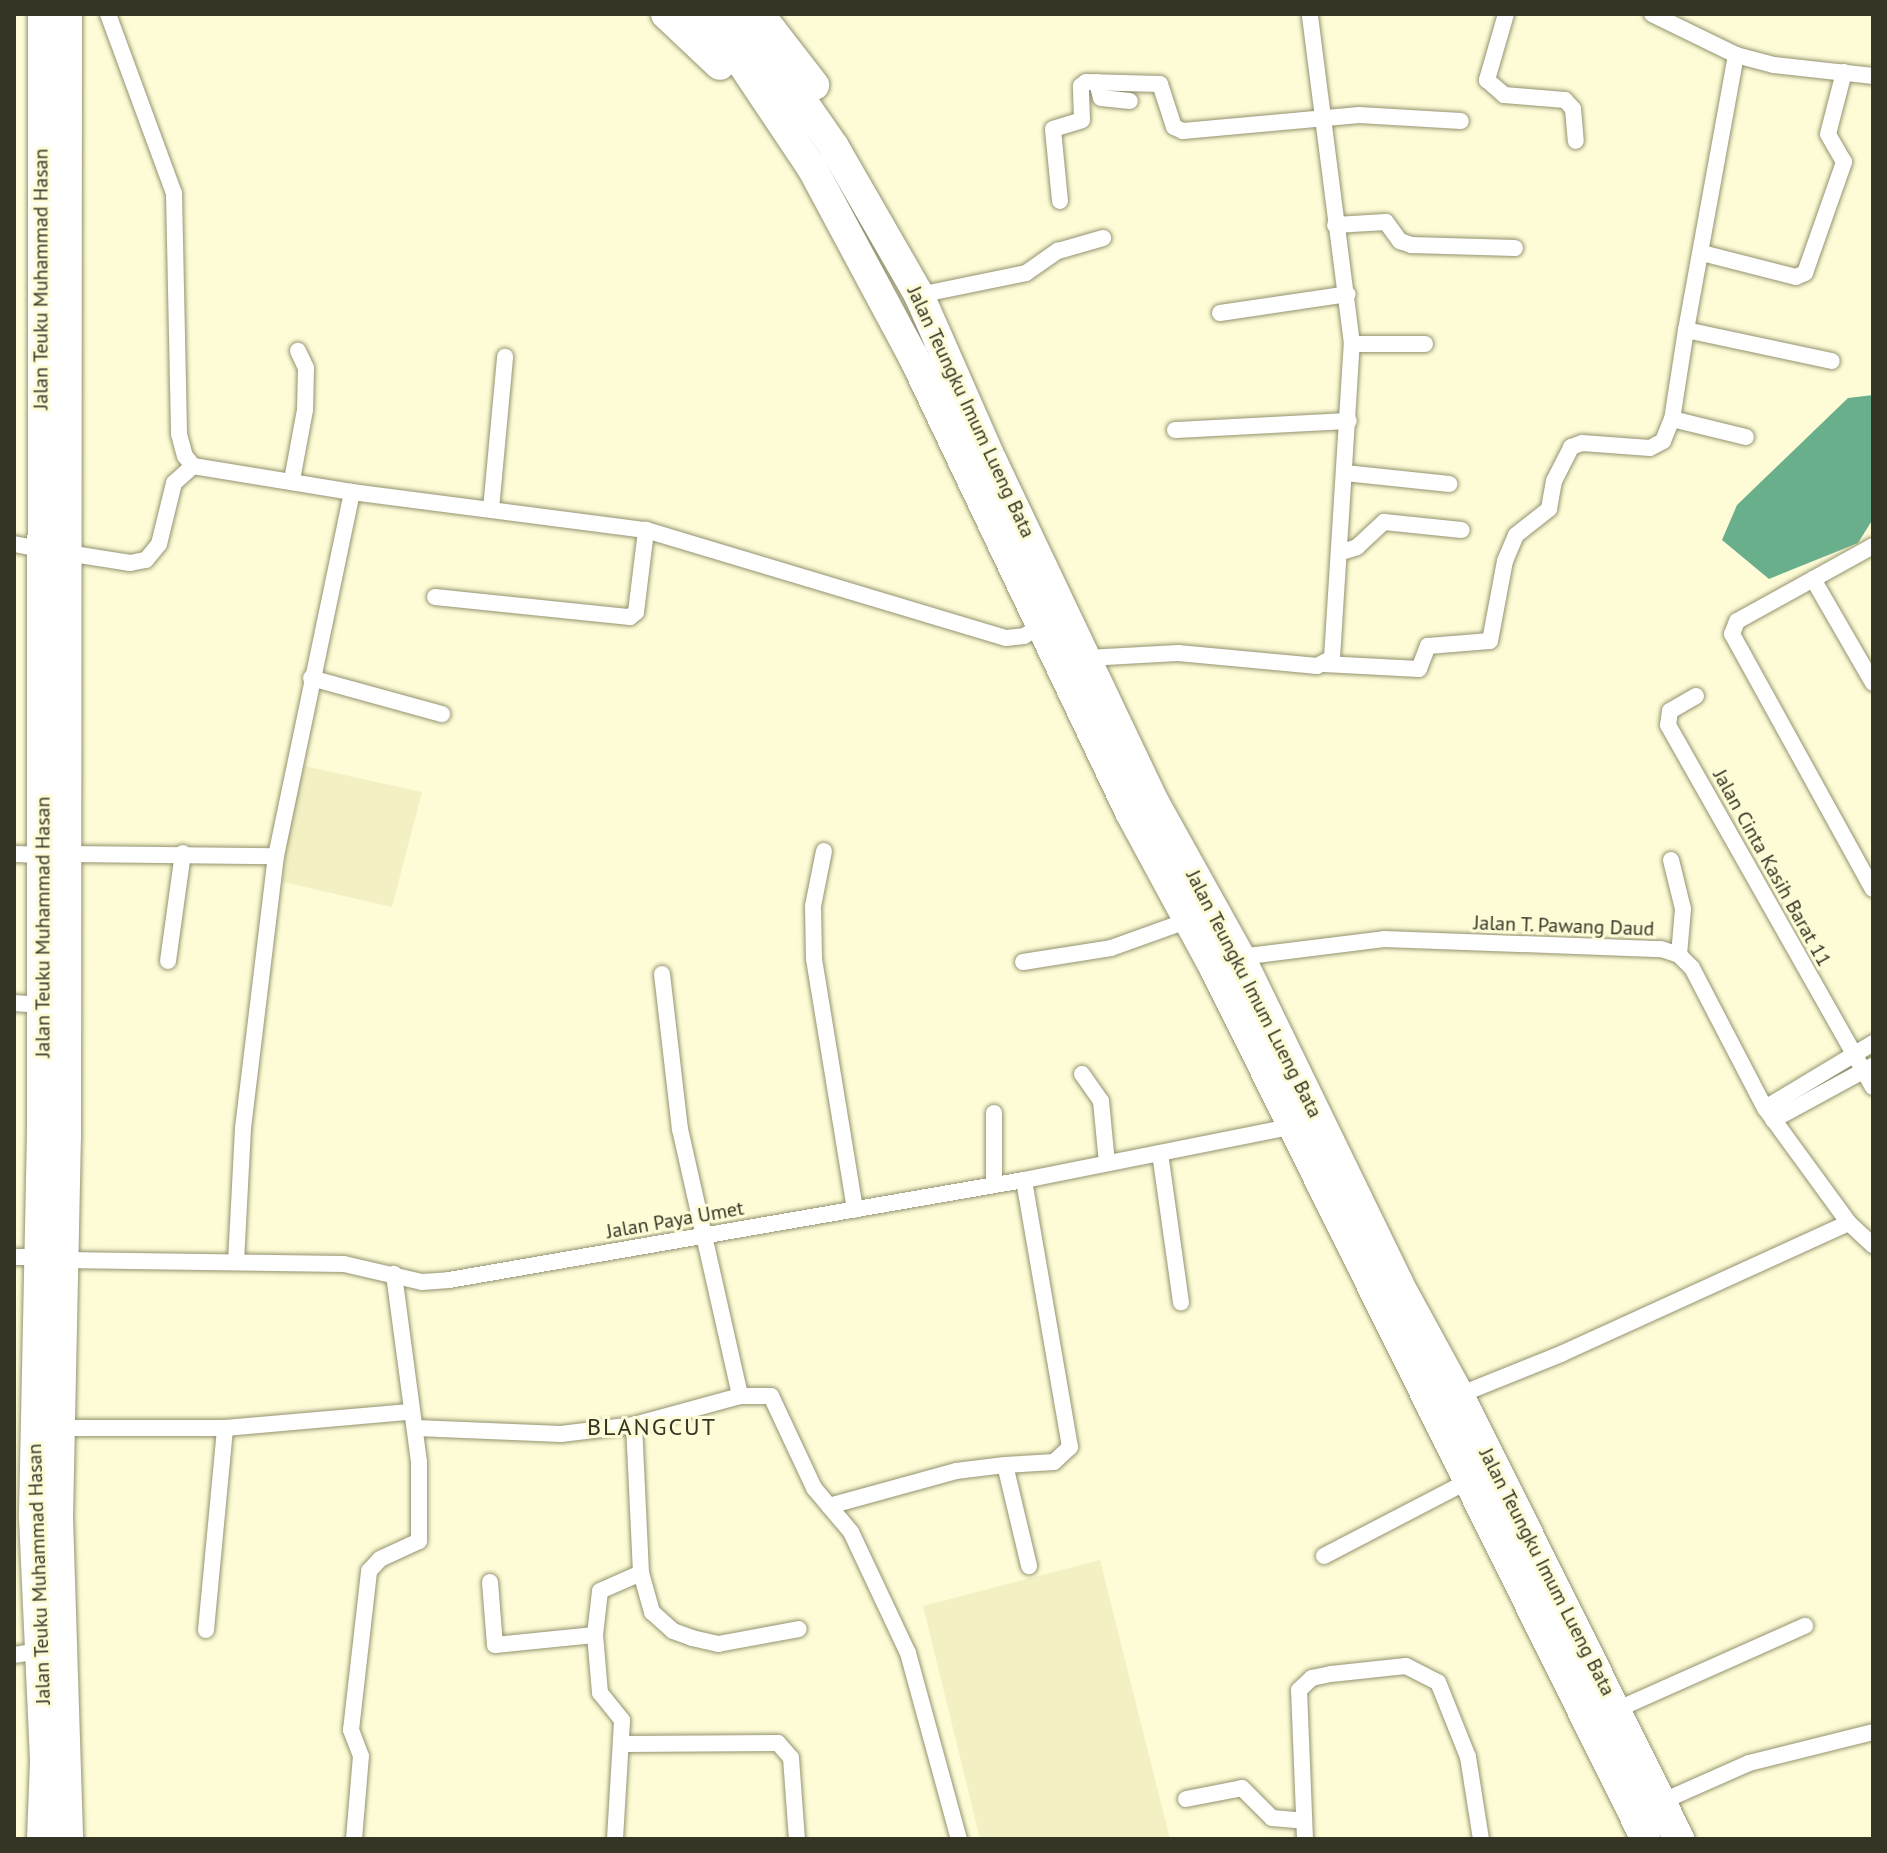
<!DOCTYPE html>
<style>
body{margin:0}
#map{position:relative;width:1887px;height:1853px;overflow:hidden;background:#fdfcd6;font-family:"PT Sans",sans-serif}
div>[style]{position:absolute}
.built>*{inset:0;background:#f3f1c3}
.water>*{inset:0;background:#6aaf8c}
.roads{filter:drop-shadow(0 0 2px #949270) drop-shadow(0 0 2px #949270)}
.street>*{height:16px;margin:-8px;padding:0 8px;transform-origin:8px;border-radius:8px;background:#fff}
.highway>*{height:30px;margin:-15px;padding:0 15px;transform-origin:15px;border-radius:15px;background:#fff}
span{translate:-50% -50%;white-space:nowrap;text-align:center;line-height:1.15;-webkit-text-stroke:6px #fdfcd6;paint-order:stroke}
.street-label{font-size:20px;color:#353526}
.quarter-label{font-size:24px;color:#353526;letter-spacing:2px}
.frame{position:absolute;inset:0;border:16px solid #353526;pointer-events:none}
</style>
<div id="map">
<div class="built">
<i style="clip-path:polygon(304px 766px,422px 792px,392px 907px,283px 882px,289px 820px)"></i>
<i style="clip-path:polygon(1100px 1560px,1170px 1839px,980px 1839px,923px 1606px)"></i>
</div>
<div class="water">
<i style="clip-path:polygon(1873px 395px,1873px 519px,1858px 543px,1769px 579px,1722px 540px,1737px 505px,1848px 398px)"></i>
</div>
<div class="roads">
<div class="street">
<i style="left:108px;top:14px;width:191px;rotate:69.8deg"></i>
<i style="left:174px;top:193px;width:241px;rotate:88.8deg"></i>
<i style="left:179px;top:434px;width:23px;rotate:75deg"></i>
<i style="left:185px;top:456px;width:13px;rotate:51deg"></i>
<i style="left:193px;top:466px;width:161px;rotate:9.3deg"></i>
<i style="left:1506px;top:14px;width:69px;rotate:106.1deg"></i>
<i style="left:1487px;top:80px;width:23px;rotate:41deg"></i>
<i style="left:1504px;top:95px;width:61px;rotate:4.7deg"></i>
<i style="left:1565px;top:100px;width:12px;rotate:48deg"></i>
<i style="left:1573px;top:109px;width:32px;rotate:85deg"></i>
<i style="left:1652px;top:14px;width:93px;rotate:26deg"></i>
<i style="left:1736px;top:55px;width:39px;rotate:15deg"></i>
<i style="left:1774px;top:65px;width:100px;rotate:6.3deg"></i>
<i style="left:1736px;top:55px;width:280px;rotate:100.3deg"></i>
<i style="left:1686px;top:330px;width:149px;rotate:12deg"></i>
<i style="left:1097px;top:82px;width:16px;rotate:76deg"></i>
<i style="left:1101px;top:98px;width:29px;rotate:6deg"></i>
<i style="left:1060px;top:201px;width:72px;rotate:-95.6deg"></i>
<i style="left:1053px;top:129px;width:30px;rotate:-17deg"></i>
<i style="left:1082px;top:120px;width:34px;rotate:-92deg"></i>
<i style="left:1081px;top:86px;width:6px;rotate:-39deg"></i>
<i style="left:1086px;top:82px;width:74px;rotate:1.5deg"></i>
<i style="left:1160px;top:84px;width:45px;rotate:72deg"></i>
<i style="left:1174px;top:127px;width:10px;rotate:24deg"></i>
<i style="left:1183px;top:131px;width:177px;rotate:-5.2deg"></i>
<i style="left:1359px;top:115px;width:102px;rotate:3.4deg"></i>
<i style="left:1335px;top:225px;width:51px;rotate:-3.4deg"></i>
<i style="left:1386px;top:222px;width:24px;rotate:54deg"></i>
<i style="left:1400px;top:241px;width:12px;rotate:20deg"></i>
<i style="left:1411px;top:245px;width:104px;rotate:1.7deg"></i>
<i style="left:1702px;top:253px;width:97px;rotate:14.3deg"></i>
<i style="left:1796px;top:277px;width:10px;rotate:-24deg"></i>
<i style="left:1805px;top:273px;width:118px;rotate:-70.6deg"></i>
<i style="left:1844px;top:162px;width:32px;rotate:-120deg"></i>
<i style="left:1828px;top:134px;width:64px;rotate:-75.5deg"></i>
<i style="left:919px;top:295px;width:109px;rotate:-11.6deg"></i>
<i style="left:1026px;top:273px;width:39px;rotate:-35deg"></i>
<i style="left:1058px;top:251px;width:47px;rotate:-16.1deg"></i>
<i style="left:1220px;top:313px;width:129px;rotate:-8.4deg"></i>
<i style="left:1686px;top:330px;width:90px;rotate:98.9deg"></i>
<i style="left:1672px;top:419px;width:76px;rotate:13.7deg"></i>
<i style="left:1352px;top:344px;width:73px"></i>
<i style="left:1175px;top:430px;width:174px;rotate:-3deg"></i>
<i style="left:1345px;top:473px;width:105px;rotate:6deg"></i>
<i style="left:292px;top:480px;width:71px;rotate:-79.5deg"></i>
<i style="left:305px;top:410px;width:42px;rotate:-88.6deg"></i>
<i style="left:306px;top:368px;width:19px;rotate:-115deg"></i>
<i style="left:491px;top:509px;width:153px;rotate:-84.7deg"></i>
<i style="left:14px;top:544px;width:25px;rotate:11deg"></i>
<i style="left:1873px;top:546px;width:155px;rotate:151.1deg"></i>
<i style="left:1737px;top:621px;width:14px;rotate:111deg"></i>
<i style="left:1732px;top:634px;width:291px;rotate:61.1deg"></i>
<i style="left:1342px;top:552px;width:16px;rotate:-18deg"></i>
<i style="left:1357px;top:547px;width:37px;rotate:-43deg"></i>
<i style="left:1384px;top:522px;width:78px;rotate:5.9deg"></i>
<i style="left:67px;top:553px;width:64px;rotate:9deg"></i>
<i style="left:130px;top:563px;width:16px;rotate:-11deg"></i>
<i style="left:146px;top:560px;width:21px;rotate:-51deg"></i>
<i style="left:159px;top:544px;width:63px;rotate:-76.2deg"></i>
<i style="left:174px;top:483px;width:25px;rotate:-42deg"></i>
<i style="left:1813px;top:579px;width:120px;rotate:60deg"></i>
<i style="left:435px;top:597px;width:196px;rotate:5.9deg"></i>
<i style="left:630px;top:617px;width:8px;rotate:-40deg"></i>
<i style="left:636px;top:612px;width:83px;rotate:-83deg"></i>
<i style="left:1087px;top:658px;width:91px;rotate:-3.1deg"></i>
<i style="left:1178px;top:653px;width:140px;rotate:5.3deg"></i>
<i style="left:1317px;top:666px;width:17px;rotate:-28deg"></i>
<i style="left:1332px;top:658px;width:315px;rotate:-86.4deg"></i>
<i style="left:1352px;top:344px;width:333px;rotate:-97.3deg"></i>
<i style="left:1324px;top:664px;width:95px;rotate:3deg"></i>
<i style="left:1419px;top:669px;width:25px;rotate:-69deg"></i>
<i style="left:1428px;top:646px;width:62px;rotate:-4.6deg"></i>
<i style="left:1490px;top:641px;width:81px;rotate:-79.4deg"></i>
<i style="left:1505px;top:561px;width:28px;rotate:-67deg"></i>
<i style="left:1516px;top:535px;width:42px;rotate:-38.2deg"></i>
<i style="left:1549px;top:509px;width:28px;rotate:-80deg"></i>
<i style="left:1554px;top:481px;width:38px;rotate:-63deg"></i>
<i style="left:1571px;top:447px;width:12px;rotate:-20deg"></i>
<i style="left:1582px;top:443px;width:68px;rotate:4.2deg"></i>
<i style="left:1650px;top:448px;width:15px;rotate:-28deg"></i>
<i style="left:1663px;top:441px;width:24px;rotate:-68deg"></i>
<i style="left:311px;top:678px;width:136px;rotate:15.4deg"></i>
<i style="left:1696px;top:696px;width:30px;rotate:150deg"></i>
<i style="left:1670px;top:711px;width:14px;rotate:98deg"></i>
<i style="left:1668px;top:725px;width:416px;rotate:60.5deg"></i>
<i style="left:824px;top:851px;width:56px;rotate:101.3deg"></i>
<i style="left:813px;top:906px;width:53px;rotate:88.9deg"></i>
<i style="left:814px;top:959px;width:254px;rotate:80.7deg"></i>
<i style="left:14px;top:854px;width:29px;rotate:2deg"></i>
<i style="left:68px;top:854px;width:208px;rotate:0.6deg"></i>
<i style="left:1671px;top:860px;width:50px;rotate:76.2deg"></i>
<i style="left:1683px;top:909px;width:46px;rotate:95deg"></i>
<i style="left:1240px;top:957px;width:145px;rotate:-7.1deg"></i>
<i style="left:1384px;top:939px;width:277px;rotate:2.1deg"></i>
<i style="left:1661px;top:949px;width:19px;rotate:18deg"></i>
<i style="left:1679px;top:955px;width:18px;rotate:45deg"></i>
<i style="left:1692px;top:968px;width:158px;rotate:62.5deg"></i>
<i style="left:1765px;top:1108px;width:142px;rotate:53.9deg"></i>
<i style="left:1849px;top:1223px;width:33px;rotate:43deg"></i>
<i style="left:168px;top:961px;width:109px;rotate:-82.1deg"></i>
<i style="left:1023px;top:962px;width:89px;rotate:-9deg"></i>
<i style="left:1111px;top:948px;width:83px;rotate:-19.7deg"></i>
<i style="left:662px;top:974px;width:156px;rotate:83.4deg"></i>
<i style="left:680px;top:1129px;width:274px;rotate:77.3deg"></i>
<i style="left:14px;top:1003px;width:28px;rotate:4deg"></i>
<i style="left:1082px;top:1074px;width:33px;rotate:55deg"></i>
<i style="left:1101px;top:1101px;width:62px;rotate:84.5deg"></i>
<i style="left:1765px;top:1108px;width:126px;rotate:-31deg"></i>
<i style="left:994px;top:1113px;width:72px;rotate:90deg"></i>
<i style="left:1773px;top:1120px;width:113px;rotate:-28.6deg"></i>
<i style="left:1160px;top:1153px;width:151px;rotate:82deg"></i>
<i style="left:14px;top:1257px;width:23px"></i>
<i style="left:62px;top:1260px;width:282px;rotate:0.8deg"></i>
<i style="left:344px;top:1264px;width:80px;rotate:13deg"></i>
<i style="left:422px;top:1282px;width:27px;rotate:-4deg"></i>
<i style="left:449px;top:1280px;width:584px;rotate:-9.87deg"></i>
<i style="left:1024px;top:1180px;width:271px;rotate:-11.3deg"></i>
<i style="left:236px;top:1262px;width:134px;rotate:-87deg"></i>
<i style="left:243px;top:1128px;width:274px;rotate:-83.1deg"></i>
<i style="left:276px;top:856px;width:372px;rotate:-78.2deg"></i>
<i style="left:352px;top:492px;width:296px;rotate:7.4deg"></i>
<i style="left:646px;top:530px;width:376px;rotate:16.7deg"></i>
<i style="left:1006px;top:638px;width:18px;rotate:-6deg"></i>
<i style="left:1024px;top:636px;width:23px;rotate:-31deg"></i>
<i style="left:1459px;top:1395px;width:110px;rotate:-21.9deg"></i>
<i style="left:1561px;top:1354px;width:316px;rotate:-24.5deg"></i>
<i style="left:60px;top:1428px;width:165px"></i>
<i style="left:225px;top:1428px;width:185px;rotate:-5deg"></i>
<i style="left:416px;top:1428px;width:145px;rotate:2.4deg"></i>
<i style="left:561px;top:1434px;width:74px;rotate:-7deg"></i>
<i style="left:634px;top:1425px;width:110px;rotate:-15.3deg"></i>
<i style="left:740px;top:1396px;width:31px"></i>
<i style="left:771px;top:1396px;width:102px;rotate:64.9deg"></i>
<i style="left:814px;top:1488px;width:57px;rotate:49.9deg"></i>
<i style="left:851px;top:1532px;width:134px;rotate:64.8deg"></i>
<i style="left:908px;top:1653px;width:193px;rotate:74.7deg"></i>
<i style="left:1005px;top:1465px;width:49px;rotate:-3.5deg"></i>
<i style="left:1054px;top:1462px;width:22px;rotate:-43deg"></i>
<i style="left:1070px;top:1447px;width:271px;rotate:-99.8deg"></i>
<i style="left:829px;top:1506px;width:132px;rotate:-15.4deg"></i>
<i style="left:956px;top:1471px;width:49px;rotate:-7deg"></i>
<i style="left:1005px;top:1465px;width:104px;rotate:76.6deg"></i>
<i style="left:1324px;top:1556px;width:162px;rotate:-27.5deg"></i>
<i style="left:641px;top:1573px;width:41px;rotate:74.2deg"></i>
<i style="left:652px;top:1612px;width:28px;rotate:42deg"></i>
<i style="left:673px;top:1631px;width:20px;rotate:20deg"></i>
<i style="left:692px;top:1638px;width:27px;rotate:13deg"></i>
<i style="left:718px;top:1644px;width:82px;rotate:-10.5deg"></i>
<i style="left:490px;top:1582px;width:63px;rotate:85.5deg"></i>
<i style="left:495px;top:1645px;width:100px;rotate:-5.7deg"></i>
<i style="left:206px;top:1630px;width:203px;rotate:-84.6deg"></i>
<i style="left:14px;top:1655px;width:26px;rotate:-9deg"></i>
<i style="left:1616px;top:1710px;width:207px;rotate:-24deg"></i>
<i style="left:624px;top:1744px;width:154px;rotate:-0.4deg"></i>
<i style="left:778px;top:1743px;width:20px;rotate:49deg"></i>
<i style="left:791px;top:1758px;width:81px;rotate:85.8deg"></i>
<i style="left:1186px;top:1799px;width:57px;rotate:-11.1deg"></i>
<i style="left:1242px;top:1788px;width:42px;rotate:45deg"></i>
<i style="left:1272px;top:1818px;width:32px;rotate:5deg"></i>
<i style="left:1661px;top:1802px;width:96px;rotate:-23.9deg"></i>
<i style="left:1749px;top:1763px;width:128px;rotate:-14deg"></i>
<i style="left:354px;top:1839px;width:83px;rotate:-85.2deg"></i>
<i style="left:361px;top:1756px;width:28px;rotate:-111deg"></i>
<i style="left:351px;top:1730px;width:160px;rotate:-83.5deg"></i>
<i style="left:369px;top:1571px;width:16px;rotate:-47deg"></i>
<i style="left:380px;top:1559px;width:43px;rotate:-24.8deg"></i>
<i style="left:419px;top:1541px;width:79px;rotate:-90deg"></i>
<i style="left:419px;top:1462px;width:190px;rotate:-97.6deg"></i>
<i style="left:615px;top:1839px;width:119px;rotate:-86.6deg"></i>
<i style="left:622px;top:1720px;width:35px;rotate:-129deg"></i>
<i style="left:600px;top:1693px;width:58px;rotate:-94.9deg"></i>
<i style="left:595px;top:1635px;width:44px;rotate:-83.5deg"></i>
<i style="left:600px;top:1591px;width:45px;rotate:-23.7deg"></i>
<i style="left:641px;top:1573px;width:148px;rotate:-92.7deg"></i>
<i style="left:1305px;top:1839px;width:149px;rotate:-92.3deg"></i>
<i style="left:1299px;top:1690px;width:18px;rotate:-43deg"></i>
<i style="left:1312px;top:1678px;width:19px;rotate:-12deg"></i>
<i style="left:1331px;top:1674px;width:75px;rotate:-6.1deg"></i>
<i style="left:1406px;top:1666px;width:36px;rotate:27deg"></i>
<i style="left:1438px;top:1682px;width:81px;rotate:68.2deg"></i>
<i style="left:1468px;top:1757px;width:83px;rotate:81deg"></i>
</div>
<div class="highway">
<i style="left:67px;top:14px;width:1121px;rotate:90.05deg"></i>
<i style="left:66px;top:1135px;width:382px;rotate:91.2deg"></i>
<i style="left:58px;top:1517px;width:322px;rotate:88.2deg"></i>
<i style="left:666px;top:14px;width:74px;rotate:43.4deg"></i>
<i style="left:698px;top:14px;width:57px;rotate:47.1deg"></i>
<i style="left:737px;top:56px;width:135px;rotate:56.2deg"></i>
<i style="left:812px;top:168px;width:213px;rotate:61.8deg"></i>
<i style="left:913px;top:356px;width:505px;rotate:64.55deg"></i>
<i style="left:1130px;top:812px;width:179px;rotate:61.6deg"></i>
<i style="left:1215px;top:969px;width:971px;rotate:63.65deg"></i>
<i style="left:730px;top:14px;width:86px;rotate:48.8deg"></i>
<i style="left:787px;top:79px;width:83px;rotate:55.3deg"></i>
<i style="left:834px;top:147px;width:171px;rotate:60.1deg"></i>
<i style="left:919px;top:295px;width:181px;rotate:66.3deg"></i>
<i style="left:992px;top:461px;width:380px;rotate:64.6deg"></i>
<i style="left:1155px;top:804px;width:175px;rotate:60.9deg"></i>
<i style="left:1240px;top:957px;width:362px;rotate:64.1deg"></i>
<i style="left:1398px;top:1283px;width:128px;rotate:61.4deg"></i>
<i style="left:1459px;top:1395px;width:496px;rotate:63.6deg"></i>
<i style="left:759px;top:14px;width:90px;rotate:52.2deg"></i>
<i style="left:42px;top:1839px;width:79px;rotate:-87.8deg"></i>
<i style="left:45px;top:1760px;width:246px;rotate:-92.6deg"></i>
<i style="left:34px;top:1514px;width:380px;rotate:-88.8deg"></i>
<i style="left:42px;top:1134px;width:1120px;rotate:-89.95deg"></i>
</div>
</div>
<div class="street-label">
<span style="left:41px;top:279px;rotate:-90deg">Jalan Teuku Muhammad Hasan</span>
<span style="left:971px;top:412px;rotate:65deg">Jalan Teungku Imum Lueng Bata</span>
<span style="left:1772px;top:868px;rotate:61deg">Jalan Cinta Kasih Barat 11</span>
<span style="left:1564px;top:926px;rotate:2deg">Jalan T. Pawang Daud</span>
<span style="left:43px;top:927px;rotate:-90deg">Jalan Teuku Muhammad Hasan</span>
<span style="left:1254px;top:994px;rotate:63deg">Jalan Teungku Imum Lueng Bata</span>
<span style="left:675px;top:1220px;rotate:-10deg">Jalan Paya Umet</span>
<span style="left:1547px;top:1572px;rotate:63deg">Jalan Teungku Imum Lueng Bata</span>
<span style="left:39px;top:1574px;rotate:-92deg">Jalan Teuku Muhammad Hasan</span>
</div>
<div class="quarter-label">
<span style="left:652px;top:1427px">BLANGCUT</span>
</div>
<div class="frame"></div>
</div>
